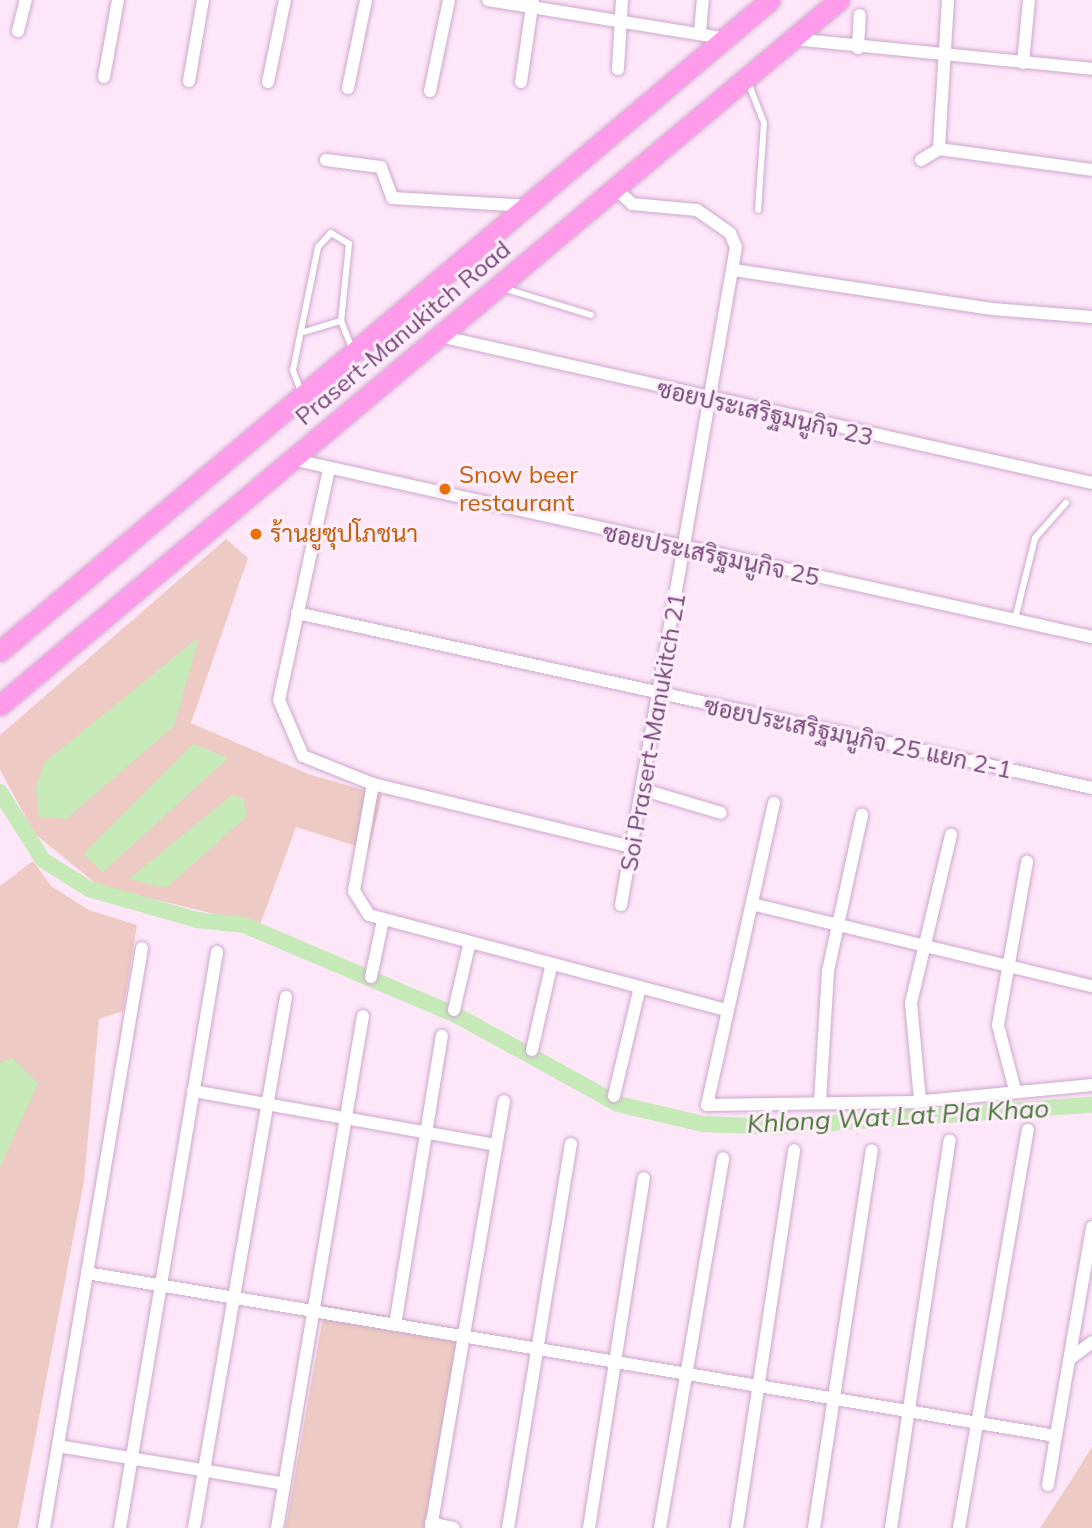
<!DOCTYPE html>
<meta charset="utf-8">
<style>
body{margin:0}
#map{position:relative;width:1092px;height:1528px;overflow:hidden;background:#fee6f9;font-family:Mulish,Sarabun,sans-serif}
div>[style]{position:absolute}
.green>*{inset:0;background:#edcac3;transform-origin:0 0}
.water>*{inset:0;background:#c6e9b8}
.canal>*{height:16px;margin:-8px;padding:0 8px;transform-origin:8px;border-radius:8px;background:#c6e9b8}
.roads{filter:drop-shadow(0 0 2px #cda8cd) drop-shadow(0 0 2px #cda8cd)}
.service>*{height:6px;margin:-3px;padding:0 3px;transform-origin:3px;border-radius:3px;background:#fff}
.minor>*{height:12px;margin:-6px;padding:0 6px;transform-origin:6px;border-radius:6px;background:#fff}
.primary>*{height:19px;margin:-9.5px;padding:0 9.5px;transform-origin:9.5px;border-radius:9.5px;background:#ff9bea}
.dots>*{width:19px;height:19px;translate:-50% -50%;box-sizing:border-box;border:4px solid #ffedfc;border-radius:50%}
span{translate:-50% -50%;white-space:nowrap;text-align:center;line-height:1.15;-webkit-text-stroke:6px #ffedfc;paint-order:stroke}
.street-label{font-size:24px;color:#764879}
.food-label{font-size:24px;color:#c56008}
.left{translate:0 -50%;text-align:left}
.water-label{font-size:26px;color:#487838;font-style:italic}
</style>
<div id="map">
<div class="green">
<i style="clip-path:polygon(226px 539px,248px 558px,191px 723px,311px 775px,382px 795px,369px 850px,296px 827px,260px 925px,99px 886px,35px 834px,0 770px,0 735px)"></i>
<i style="clip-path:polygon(33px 861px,51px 886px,89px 910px,137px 925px,123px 1011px,99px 1019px,84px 1181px,18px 1528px,0 1528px,0 886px)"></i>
<i style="left:325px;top:1305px;width:144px;height:226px;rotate:10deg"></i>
<i style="clip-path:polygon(1092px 1447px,1092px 1528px,1040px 1528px,1070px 1482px)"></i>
</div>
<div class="water">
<i style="clip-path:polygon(199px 637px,174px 726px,66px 819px,39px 817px,36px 787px,45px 762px)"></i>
<i style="clip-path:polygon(193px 744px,228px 758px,103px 872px,83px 854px)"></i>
<i style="clip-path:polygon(232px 795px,243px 798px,247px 816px,166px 888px,129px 879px)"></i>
<i style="clip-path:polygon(12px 1058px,38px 1083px,0 1167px,0 1063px)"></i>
</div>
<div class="canal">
<i style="left:0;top:792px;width:80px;rotate:57.7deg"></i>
<i style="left:43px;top:860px;width:54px;rotate:32.2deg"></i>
<i style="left:89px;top:889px;width:112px;rotate:16deg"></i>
<i style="left:197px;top:920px;width:47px;rotate:6.1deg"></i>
<i style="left:244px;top:925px;width:233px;rotate:23deg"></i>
<i style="left:458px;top:1016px;width:183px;rotate:28.8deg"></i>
<i style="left:618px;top:1104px;width:87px;rotate:13.2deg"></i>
<i style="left:703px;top:1124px;width:71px;rotate:2.4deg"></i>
<i style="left:774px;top:1127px;width:319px;rotate:-4deg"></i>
</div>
<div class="roads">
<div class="service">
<i style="left:748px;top:82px;width:44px;rotate:68.7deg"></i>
<i style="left:764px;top:123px;width:87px;rotate:93.9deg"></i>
<i style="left:503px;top:288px;width:92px;rotate:17.1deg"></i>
<i style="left:304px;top:332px;width:39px;rotate:-17deg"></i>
<i style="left:302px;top:394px;width:26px;rotate:-111deg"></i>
<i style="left:293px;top:370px;width:126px;rotate:-78.5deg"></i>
<i style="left:318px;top:247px;width:19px;rotate:-47deg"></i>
<i style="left:331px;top:233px;width:21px;rotate:31deg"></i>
<i style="left:349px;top:244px;width:77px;rotate:95.9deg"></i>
<i style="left:341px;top:321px;width:29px;rotate:68deg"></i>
<i style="left:1015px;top:619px;width:83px;rotate:-76.1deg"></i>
<i style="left:1035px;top:538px;width:47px;rotate:-48.5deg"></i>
</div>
<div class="minor">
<i style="left:488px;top:0;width:243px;rotate:9.2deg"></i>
<i style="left:948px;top:0;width:149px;rotate:93.5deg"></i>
<i style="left:939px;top:149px;width:154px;rotate:7.8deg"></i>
<i style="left:18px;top:31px;width:32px;rotate:-76deg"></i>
<i style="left:700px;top:32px;width:32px;rotate:-85deg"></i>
<i style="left:793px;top:39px;width:301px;rotate:5.7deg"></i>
<i style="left:858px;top:48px;width:33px;rotate:-87deg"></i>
<i style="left:1023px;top:63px;width:63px;rotate:-84.6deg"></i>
<i style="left:618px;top:69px;width:69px;rotate:-86.7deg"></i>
<i style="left:104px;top:77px;width:78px;rotate:-79.7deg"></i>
<i style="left:189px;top:81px;width:82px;rotate:-80.2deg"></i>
<i style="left:268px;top:82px;width:84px;rotate:-78.3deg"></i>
<i style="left:521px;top:82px;width:83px;rotate:-81.7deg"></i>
<i style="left:348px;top:88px;width:90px;rotate:-78.4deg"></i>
<i style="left:430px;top:91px;width:93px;rotate:-78.2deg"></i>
<i style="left:326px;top:160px;width:55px;rotate:7.3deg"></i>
<i style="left:381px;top:167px;width:33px;rotate:70deg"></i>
<i style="left:392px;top:198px;width:137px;rotate:3.3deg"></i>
<i style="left:921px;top:160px;width:21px;rotate:-31deg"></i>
<i style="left:614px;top:187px;width:25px;rotate:43deg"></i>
<i style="left:632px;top:204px;width:65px;rotate:5.3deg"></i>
<i style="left:697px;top:210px;width:40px;rotate:34.9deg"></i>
<i style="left:730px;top:233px;width:15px;rotate:67deg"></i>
<i style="left:736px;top:247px;width:668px;rotate:99.91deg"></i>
<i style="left:734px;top:270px;width:261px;rotate:8.6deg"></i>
<i style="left:992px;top:309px;width:100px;rotate:4.6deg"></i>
<i style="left:439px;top:336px;width:669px;rotate:12.69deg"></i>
<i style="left:291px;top:459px;width:821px;rotate:12.53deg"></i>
<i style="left:329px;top:469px;width:236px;rotate:102.2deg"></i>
<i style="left:279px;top:700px;width:61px;rotate:66.8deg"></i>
<i style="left:303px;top:756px;width:75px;rotate:21.8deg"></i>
<i style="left:373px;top:784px;width:266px;rotate:13.7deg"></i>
<i style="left:297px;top:613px;width:814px;rotate:12.41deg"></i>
<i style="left:373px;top:784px;width:109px;rotate:100.1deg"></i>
<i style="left:354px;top:891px;width:28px;rotate:58deg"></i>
<i style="left:369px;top:915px;width:370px;rotate:14.9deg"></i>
<i style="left:644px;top:790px;width:80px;rotate:16.6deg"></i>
<i style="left:774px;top:803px;width:309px;rotate:102.5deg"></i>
<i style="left:707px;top:1105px;width:208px;rotate:-0.8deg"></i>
<i style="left:915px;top:1102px;width:178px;rotate:-5.5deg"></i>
<i style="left:752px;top:904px;width:350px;rotate:13.6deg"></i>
<i style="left:371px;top:977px;width:58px;rotate:-78.1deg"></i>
<i style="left:454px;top:1010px;width:66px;rotate:-76.8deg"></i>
<i style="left:532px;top:1050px;width:85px;rotate:-77.1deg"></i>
<i style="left:1015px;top:1090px;width:67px;rotate:-104.7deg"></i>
<i style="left:998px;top:1025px;width:166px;rotate:-79.9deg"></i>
<i style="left:193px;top:1091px;width:308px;rotate:10.1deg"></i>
<i style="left:614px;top:1096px;width:112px;rotate:-76.6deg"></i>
<i style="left:920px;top:1100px;width:97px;rotate:-95.3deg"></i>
<i style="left:911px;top:1003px;width:173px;rotate:-76.6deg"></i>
<i style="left:820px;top:1102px;width:131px;rotate:-86.5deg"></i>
<i style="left:828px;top:971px;width:160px;rotate:-77.7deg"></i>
<i style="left:87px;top:1273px;width:983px;rotate:9.55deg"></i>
<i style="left:1056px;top:1436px;width:212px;rotate:-80.2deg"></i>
<i style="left:395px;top:1325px;width:293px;rotate:-80.8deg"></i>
<i style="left:1071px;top:1358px;width:26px;rotate:-37deg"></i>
<i style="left:58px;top:1446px;width:229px;rotate:9.5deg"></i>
<i style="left:1048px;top:1485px;width:50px;rotate:-80.7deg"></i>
<i style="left:431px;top:1523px;width:23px;rotate:13deg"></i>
<i style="left:44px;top:1528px;width:588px;rotate:-80.41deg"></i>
<i style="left:120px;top:1528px;width:584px;rotate:-80.44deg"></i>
<i style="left:194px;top:1528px;width:539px;rotate:-80.17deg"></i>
<i style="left:277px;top:1528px;width:519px;rotate:-80.47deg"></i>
<i style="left:431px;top:1528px;width:433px;rotate:-80.3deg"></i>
<i style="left:508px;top:1528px;width:389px;rotate:-80.7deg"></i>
<i style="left:589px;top:1528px;width:354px;rotate:-81.1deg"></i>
<i style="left:660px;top:1528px;width:375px;rotate:-80.3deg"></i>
<i style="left:737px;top:1528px;width:382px;rotate:-81.4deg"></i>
<i style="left:814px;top:1528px;width:382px;rotate:-81.3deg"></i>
<i style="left:891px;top:1528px;width:392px;rotate:-81.4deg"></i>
<i style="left:959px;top:1528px;width:404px;rotate:-80.2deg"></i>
</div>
<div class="primary">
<i style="left:0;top:651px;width:1008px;rotate:-40.21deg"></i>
<i style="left:0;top:705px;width:1096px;rotate:-40.04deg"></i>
</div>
</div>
<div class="dots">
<i style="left:445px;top:489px;background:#e8710a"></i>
<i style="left:256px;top:534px;background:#e8710a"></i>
</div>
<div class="street-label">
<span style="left:403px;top:333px;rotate:-40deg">Prasert-Manukitch Road</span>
<span style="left:765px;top:413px;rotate:13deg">ซอยประเสริฐมนูกิจ 23</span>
<span style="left:711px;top:555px;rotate:12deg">ซอยประเสริฐมนูกิจ 25</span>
<span style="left:653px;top:732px;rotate:-80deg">Soi Prasert-Manukitch 21</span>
<span style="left:858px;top:738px;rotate:12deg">ซอยประเสริฐมนูกิจ 25 แยก 2-1</span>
</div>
<div class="food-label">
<span class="left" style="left:459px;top:489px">Snow beer<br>restaurant</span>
<span class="left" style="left:270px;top:534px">ร้านยูซุปโภชนา</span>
</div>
<div class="water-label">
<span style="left:898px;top:1116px;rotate:-3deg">Khlong Wat Lat Pla Khao</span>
</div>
</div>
